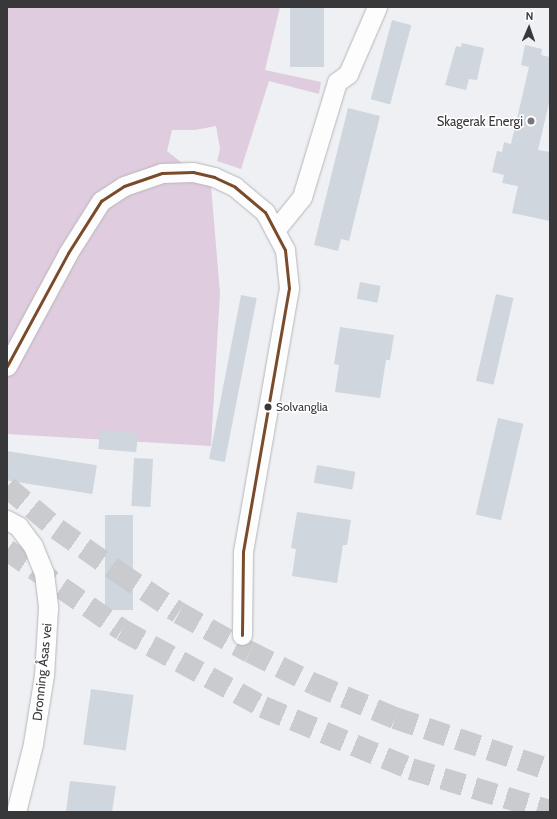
<!DOCTYPE html>
<meta charset="utf-8">
<style>
body{margin:0}
#map{position:relative;width:557px;height:819px;overflow:hidden;background:#eff0f4;font-family:Cabin,sans-serif}
div>[style]{position:absolute}
.green>*{inset:0;background:#dfccde}
.building>*{inset:0;background:#cfd6dd;transform-origin:0 0}
.major-tunnel>*{height:22px;margin-top:-11px;transform-origin:0;background:repeating-linear-gradient(90deg,#cacbcf 0 22px,transparent 0 33px)}
.roads{filter:drop-shadow(0 0 1px #b6b6b9) drop-shadow(0 0 1px #b6b6b9)}
.minor>*{height:19px;margin:-9.5px;padding:0 9.5px;transform-origin:9.5px;border-radius:9.5px;background:#fdfdfd}
.bus-1>*{height:3px;margin:-1.5px;padding:0 1.5px;transform-origin:1.5px;border-radius:1.5px;background:#7a4b2a}
.dots>*{width:11px;height:11px;translate:-50% -50%;box-sizing:border-box;border:2px solid #fff;border-radius:50%}
span{translate:-50% -50%;white-space:nowrap;text-align:center;line-height:1.15;-webkit-text-stroke:3px #fff;paint-order:stroke}
.bus-label{font-size:12px;color:#38383b}
.left{translate:0 -50%;text-align:left}
.poi-label{font-size:13px;color:#38383b}
.right{translate:-100% -50%;text-align:right}
.street-label{font-size:13px;color:#38383b}
.frame{position:absolute;inset:0;border:8px solid #38383b;pointer-events:none}
.north{position:absolute;left:509px;top:8px;width:40px;height:40px;-webkit-text-stroke:3px #fff;paint-order:stroke;rotate:2deg;font-size:11px;font-weight:700;line-height:16px;text-align:center;color:#38383b}
.north::after{content:'';display:block;margin:auto;width:14px;height:18px;background:#38383b;clip-path:polygon(50% 0,100% 100%,50% 72%,0 100%)}
</style>
<div id="map">
<div class="green">
<i style="clip-path:polygon(7px 7px,280px 7px,265px 70px,321px 82px,319px 94px,269px 81px,241px 169px,217px 161px,220px 149px,216px 126px,195px 130px,172px 130px,167px 151px,211px 186px,220px 293px,211px 446px,7px 434px)"></i>
</div>
<div class="building">
<i style="left:290px;top:7px;width:34px;height:60px"></i>
<i style="left:392px;top:20px;width:20px;height:82px;rotate:15deg"></i>
<i style="clip-path:polygon(462px 43px,484px 48px,477px 80px,469px 79px,466px 90px,445px 85px,456px 46px,461px 47px)"></i>
<i style="clip-path:polygon(525px 45px,542px 49px,541px 55px,550px 57px,550px 99px,538px 150px,550px 152px,550px 221px,512px 213px,518px 186px,502px 183px,504px 175px,492px 172px,497px 151px,502px 152px,504px 142px,511px 144px,529px 67px,521px 65px)"></i>
<i style="clip-path:polygon(348px 108px,380px 116px,349px 241px,341px 239px,338px 251px,314px 245px)"></i>
<i style="left:360px;top:282px;width:21px;height:17px;rotate:11deg"></i>
<i style="left:496px;top:294px;width:18px;height:89px;rotate:13deg"></i>
<i style="left:241px;top:295px;width:16px;height:167px;rotate:11deg"></i>
<i style="clip-path:polygon(340px 327px,394px 335px,390px 360px,386px 360px,380px 398px,335px 392px,339px 365px,334px 364px)"></i>
<i style="left:498px;top:418px;width:26px;height:99px;rotate:13deg"></i>
<i style="left:100px;top:430px;width:38px;height:19px;rotate:5deg"></i>
<i style="left:7px;top:451px;width:91px;height:29px;rotate:9deg"></i>
<i style="left:134px;top:458px;width:19px;height:48px;rotate:3deg"></i>
<i style="left:317px;top:465px;width:39px;height:18px;rotate:10deg"></i>
<i style="clip-path:polygon(297px 512px,351px 520px,347px 545px,343px 545px,337px 583px,292px 576px,296px 549px,291px 548px)"></i>
<i style="left:105px;top:515px;width:28px;height:95px"></i>
<i style="left:91px;top:689px;width:43px;height:56px;rotate:8deg"></i>
<i style="clip-path:polygon(70px 781px,116px 786px,112px 812px,66px 812px)"></i>
</div>
<div class="major-tunnel">
<i style="left:7px;top:487px;width:65px;rotate:40deg"></i>
<i style="left:57px;top:529px;width:75px;rotate:35.2deg"></i>
<i style="left:118px;top:572px;width:73px;rotate:33.9deg"></i>
<i style="left:179px;top:613px;width:81px;rotate:28.8deg"></i>
<i style="left:250px;top:652px;width:72px;rotate:26.6deg"></i>
<i style="left:314px;top:684px;width:88px;rotate:22.8deg"></i>
<i style="left:395px;top:718px;width:163px;rotate:18.5deg"></i>
<i style="left:7px;top:550px;width:140px;rotate:34.8deg"></i>
<i style="left:122px;top:630px;width:161px;rotate:28.6deg"></i>
<i style="left:263px;top:707px;width:160px;rotate:22.7deg"></i>
<i style="left:411px;top:769px;width:145px;rotate:16.8deg"></i>
</div>
<div class="roads">
<div class="minor">
<i style="left:276px;top:229px;width:41px;rotate:-50.9deg"></i>
<i style="left:302px;top:197px;width:120px;rotate:-73.1deg"></i>
<i style="left:337px;top:82px;width:14px;rotate:-36deg"></i>
<i style="left:348px;top:74px;width:73px;rotate:-66.6deg"></i>
<i style="left:7px;top:366px;width:128px;rotate:-61.6deg"></i>
<i style="left:68px;top:253px;width:62px;rotate:-57.6deg"></i>
<i style="left:101px;top:201px;width:27px;rotate:-33deg"></i>
<i style="left:124px;top:186px;width:40px;rotate:-18.9deg"></i>
<i style="left:162px;top:173px;width:31px;rotate:-2deg"></i>
<i style="left:193px;top:172px;width:22px;rotate:13deg"></i>
<i style="left:214px;top:177px;width:23px;rotate:25deg"></i>
<i style="left:235px;top:187px;width:39px;rotate:40deg"></i>
<i style="left:265px;top:212px;width:43px;rotate:62.2deg"></i>
<i style="left:285px;top:250px;width:38px;rotate:84deg"></i>
<i style="left:289px;top:288px;width:268px;rotate:99.9deg"></i>
<i style="left:243px;top:552px;width:83px;rotate:90.7deg"></i>
<i style="left:7px;top:520px;width:13px;rotate:29deg"></i>
<i style="left:18px;top:526px;width:25px;rotate:53deg"></i>
<i style="left:33px;top:546px;width:29px;rotate:68deg"></i>
<i style="left:44px;top:573px;width:35px;rotate:83deg"></i>
<i style="left:48px;top:608px;width:67px;rotate:93.4deg"></i>
<i style="left:44px;top:675px;width:70px;rotate:99.1deg"></i>
<i style="left:33px;top:744px;width:70px;rotate:104deg"></i>
</div>
</div>
<div class="bus-1">
<i style="left:7px;top:366px;width:128px;rotate:-61.6deg"></i>
<i style="left:68px;top:253px;width:62px;rotate:-57.6deg"></i>
<i style="left:101px;top:201px;width:27px;rotate:-33deg"></i>
<i style="left:124px;top:186px;width:40px;rotate:-18.9deg"></i>
<i style="left:162px;top:173px;width:31px;rotate:-2deg"></i>
<i style="left:193px;top:172px;width:22px;rotate:13deg"></i>
<i style="left:214px;top:177px;width:23px;rotate:25deg"></i>
<i style="left:235px;top:187px;width:39px;rotate:40deg"></i>
<i style="left:265px;top:212px;width:43px;rotate:62.2deg"></i>
<i style="left:285px;top:250px;width:38px;rotate:84deg"></i>
<i style="left:289px;top:288px;width:268px;rotate:99.9deg"></i>
<i style="left:243px;top:552px;width:83px;rotate:90.7deg"></i>
</div>
<div class="dots">
<i style="left:531px;top:121px;background:#78787c"></i>
<i style="left:268px;top:407px;background:#38383b"></i>
</div>
<div class="bus-label">
<span class="left" style="left:276px;top:407px">Solvanglia</span>
</div>
<div class="poi-label">
<span class="right" style="left:523px;top:121px">Skagerak Energi</span>
</div>
<div class="street-label">
<span style="left:42px;top:672px;rotate:-84deg">Dronning Åsas vei</span>
</div>
<div class="frame"></div>
<div class="north">N</div>
</div>
